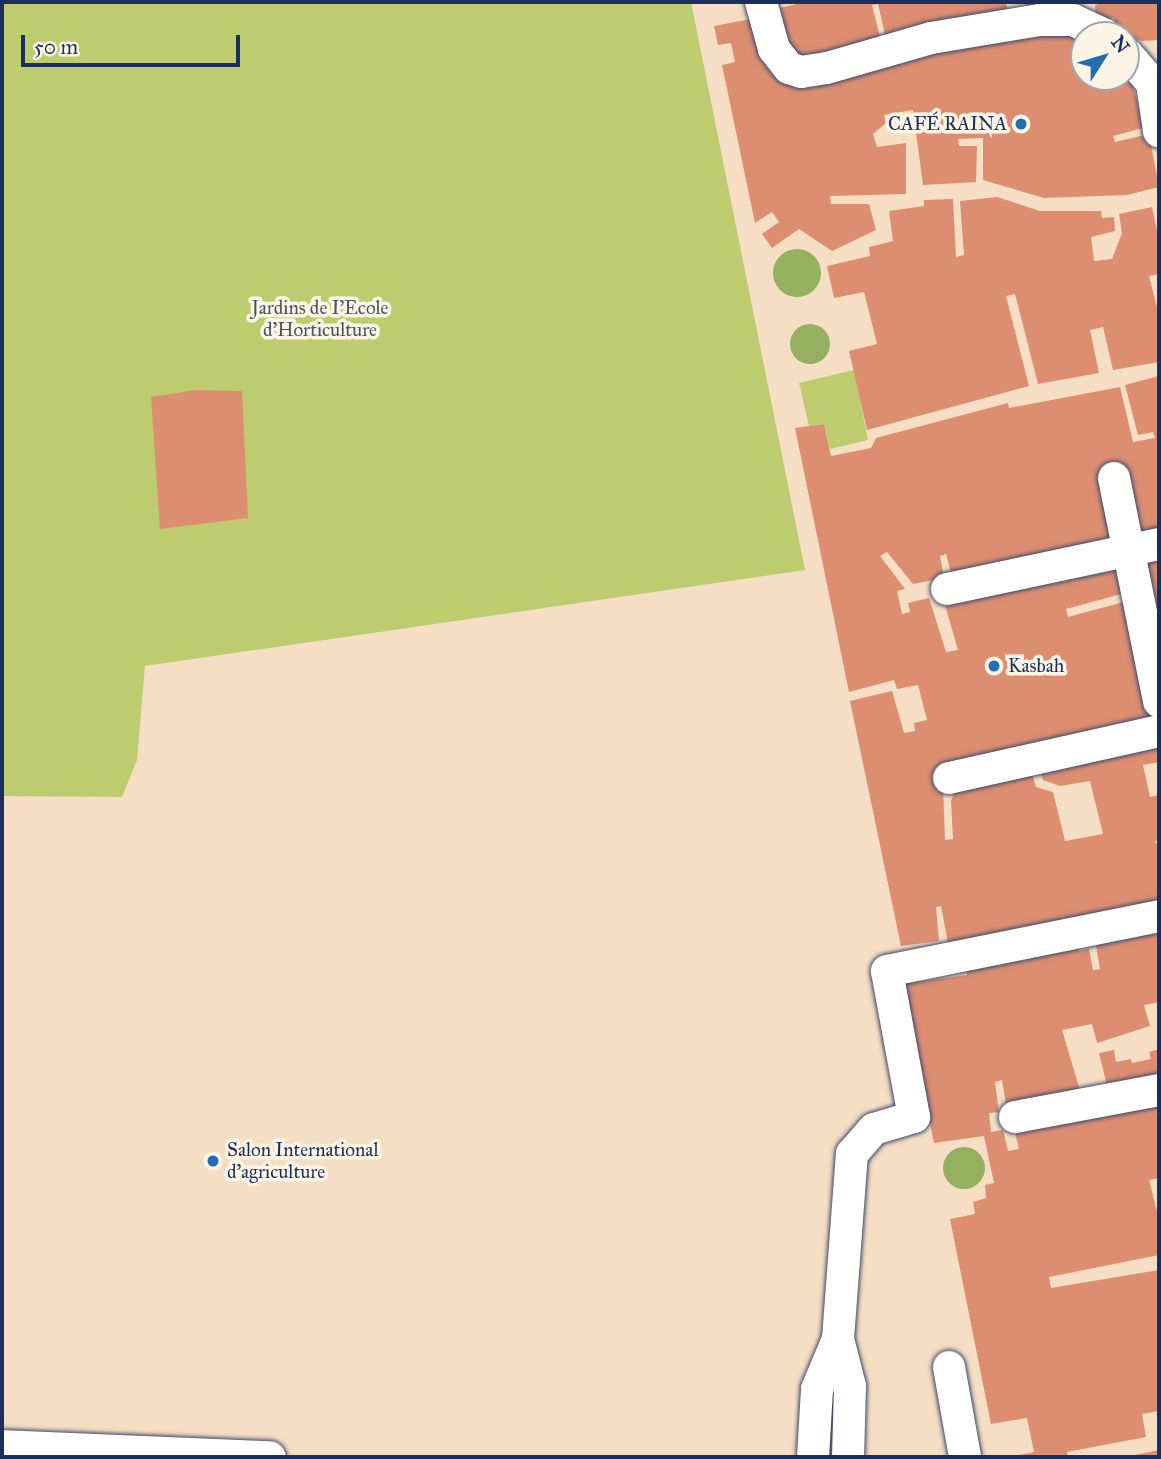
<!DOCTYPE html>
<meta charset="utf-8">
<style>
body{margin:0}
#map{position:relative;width:1161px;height:1459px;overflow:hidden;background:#f5dec3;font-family:"IM FELL Great Primer",serif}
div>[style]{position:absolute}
.green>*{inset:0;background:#bccc6e}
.forest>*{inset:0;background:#95b061}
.round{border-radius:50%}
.building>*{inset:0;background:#dd8e71}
.roads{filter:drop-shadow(0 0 2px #3c496d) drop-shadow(0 0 2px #3c496d)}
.minor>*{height:32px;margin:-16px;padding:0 16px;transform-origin:16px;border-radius:16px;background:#fff}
.dots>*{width:19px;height:19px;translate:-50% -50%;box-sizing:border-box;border:4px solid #fcf5e5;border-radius:50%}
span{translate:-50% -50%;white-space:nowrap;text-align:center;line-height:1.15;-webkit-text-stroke:7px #fcf5e5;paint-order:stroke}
.poi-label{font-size:19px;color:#1b2f5e}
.right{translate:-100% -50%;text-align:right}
.left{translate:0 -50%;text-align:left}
.park-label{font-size:19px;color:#435662}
.frame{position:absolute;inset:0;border:4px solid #1b2f5e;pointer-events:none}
.north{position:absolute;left:1070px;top:21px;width:70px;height:70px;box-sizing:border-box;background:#fcf5e5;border:2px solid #a2a6af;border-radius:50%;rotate:53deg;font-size:19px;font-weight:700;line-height:28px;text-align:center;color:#1b2f5e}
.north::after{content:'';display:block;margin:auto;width:24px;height:32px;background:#1f6fb2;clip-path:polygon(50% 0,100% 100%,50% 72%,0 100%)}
.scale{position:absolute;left:21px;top:35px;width:219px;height:32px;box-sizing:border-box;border:4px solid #1b2f5e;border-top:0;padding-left:9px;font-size:21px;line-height:24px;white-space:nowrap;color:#1b2f5e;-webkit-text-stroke:5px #fcf5e5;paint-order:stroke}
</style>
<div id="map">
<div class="green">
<i style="clip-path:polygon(2px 2px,691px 2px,805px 570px,145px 666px,137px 760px,122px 797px,2px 796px)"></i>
<i style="clip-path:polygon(854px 370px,868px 440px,830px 449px,824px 424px,809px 426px,799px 383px)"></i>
</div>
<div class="forest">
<i class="round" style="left:773px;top:249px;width:48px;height:48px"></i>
<i class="round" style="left:790px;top:324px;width:40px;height:40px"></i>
<i class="round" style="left:943px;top:1147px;width:42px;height:42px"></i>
</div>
<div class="building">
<i style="clip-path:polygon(805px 2px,1006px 2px,1008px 13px,886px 39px,878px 4px,872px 5px,881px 41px,807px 59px,790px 53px,780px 8px)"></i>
<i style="clip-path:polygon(1025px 2px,1080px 2px,1080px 3px,1027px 11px)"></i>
<i style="clip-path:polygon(1105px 2px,1159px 2px,1159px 40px,1142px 41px,1117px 31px,1114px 18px,1096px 19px,1095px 5px)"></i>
<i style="clip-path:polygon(756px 18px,783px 78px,800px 88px,911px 52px,1024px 31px,1084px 35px,1084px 77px,1129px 76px,1146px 127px,1113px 136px,1115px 142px,1149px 134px,1159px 187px,1127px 195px,1044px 198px,983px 180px,983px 138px,958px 139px,959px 146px,977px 146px,976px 182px,923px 185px,913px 110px,884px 115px,886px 123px,873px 134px,877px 147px,906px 143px,906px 194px,830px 196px,831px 204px,869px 204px,876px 230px,832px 251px,799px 229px,772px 248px,762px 234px,779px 222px,772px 212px,755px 223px,722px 65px,735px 62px,731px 43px,718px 45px,714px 26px)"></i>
<i style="clip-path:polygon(997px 197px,1040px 211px,1101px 211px,1102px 218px,1114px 217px,1115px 231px,1091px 237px,1094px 261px,1112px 259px,1122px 233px,1119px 214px,1152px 207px,1159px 240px,1159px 274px,1149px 276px,1159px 315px,1159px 362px,1113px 370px,1103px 327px,1090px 330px,1099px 373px,1038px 384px,1015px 294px,1006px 296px,1029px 386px,867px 430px,849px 351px,877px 344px,864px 292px,834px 298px,827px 266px,870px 256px,869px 247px,893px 241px,889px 211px,924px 206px,924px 200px,953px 199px,956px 257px,964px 255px,960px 201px)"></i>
<i style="clip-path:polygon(1159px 376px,1159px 532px,952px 577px,946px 554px,940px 556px,944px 578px,913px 584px,887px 552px,880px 556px,905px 589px,897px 591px,902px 614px,910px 612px,908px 603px,929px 598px,946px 652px,958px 650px,943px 598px,1124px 560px,1129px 592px,1066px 609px,1068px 617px,1131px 600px,1157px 719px,1092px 738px,934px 771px,937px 786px,943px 787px,945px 840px,953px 839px,951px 801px,957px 786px,1031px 770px,1036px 787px,1053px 792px,1065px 841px,1103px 834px,1090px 781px,1060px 786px,1043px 780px,1039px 767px,1159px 744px,1159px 762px,1143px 765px,1150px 797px,1159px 795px,1159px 840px,1155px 841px,1159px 848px,1159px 904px,948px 943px,941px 906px,936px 907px,939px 941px,901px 946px,850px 701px,892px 691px,904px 733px,915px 731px,914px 723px,927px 720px,918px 685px,897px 689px,894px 680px,849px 692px,795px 428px,824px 424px,831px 456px,871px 448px,876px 438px,1008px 403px,1009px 408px,1120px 387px,1133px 442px,1155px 438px,1153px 432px,1138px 435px,1125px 385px)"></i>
<i style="clip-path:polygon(196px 390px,242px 391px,248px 518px,160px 529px,151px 397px)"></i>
<i style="clip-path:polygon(1159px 554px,1159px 629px,1138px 559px)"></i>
<i style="clip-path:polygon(1159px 926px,1159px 1002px,1144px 1005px,1150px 1026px,1097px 1043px,1092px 1024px,1062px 1030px,1081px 1094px,1007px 1110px,1002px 1080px,995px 1082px,999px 1112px,989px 1113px,991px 1132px,1003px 1130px,1008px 1151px,1019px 1149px,1014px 1128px,1159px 1098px,1159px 1178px,1149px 1180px,1159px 1219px,1159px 1255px,1049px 1277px,1051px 1288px,1159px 1270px,1159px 1411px,1142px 1414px,1146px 1437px,1067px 1452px,1068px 1457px,1009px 1457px,1034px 1452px,1027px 1418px,991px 1424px,950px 1219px,975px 1214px,973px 1202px,986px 1198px,985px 1185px,994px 1183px,984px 1136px,934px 1143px,902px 984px,967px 975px,966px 958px,1077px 940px,1079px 951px,1089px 949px,1093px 970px,1100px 969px,1095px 940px)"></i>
<i style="clip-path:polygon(1159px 1049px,1159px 1082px,1109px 1094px,1099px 1053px,1114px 1050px,1116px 1062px,1131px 1059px,1132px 1063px,1151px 1059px,1149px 1052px)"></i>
<i style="clip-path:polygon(1159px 1450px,1159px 1457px,1130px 1457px,1130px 1456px)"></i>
</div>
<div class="roads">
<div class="minor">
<i style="left:761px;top:2px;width:49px;rotate:74.5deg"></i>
<i style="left:774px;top:49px;width:24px;rotate:52deg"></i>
<i style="left:789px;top:68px;width:13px;rotate:18deg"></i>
<i style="left:801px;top:72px;width:26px;rotate:-9deg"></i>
<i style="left:827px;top:68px;width:108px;rotate:-16.1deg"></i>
<i style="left:931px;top:38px;width:110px;rotate:-9.4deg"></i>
<i style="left:1040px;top:20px;width:33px"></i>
<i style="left:1073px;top:20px;width:35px;rotate:25deg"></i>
<i style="left:1126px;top:53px;width:40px;rotate:49deg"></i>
<i style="left:1152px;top:83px;width:49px;rotate:81.7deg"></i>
<i style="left:1114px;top:478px;width:228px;rotate:78.6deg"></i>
<i style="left:947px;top:589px;width:217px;rotate:-12deg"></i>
<i style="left:949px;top:778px;width:215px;rotate:-12.6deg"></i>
<i style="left:1015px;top:1117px;width:147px;rotate:-10.6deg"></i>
<i style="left:838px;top:1339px;width:49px;rotate:75.7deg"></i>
<i style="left:850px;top:1386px;width:71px;rotate:91.6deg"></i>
<i style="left:949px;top:1367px;width:91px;rotate:79.9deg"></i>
<i style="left:2px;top:1446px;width:268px;rotate:2.4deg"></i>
<i style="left:813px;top:1457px;width:68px;rotate:-86.6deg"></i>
<i style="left:817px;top:1389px;width:54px;rotate:-67.2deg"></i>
<i style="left:838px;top:1339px;width:186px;rotate:-85.7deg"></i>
<i style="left:852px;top:1154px;width:33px;rotate:-49deg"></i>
<i style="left:874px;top:1129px;width:42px;rotate:-16.7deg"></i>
<i style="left:914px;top:1117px;width:148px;rotate:-100.5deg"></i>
<i style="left:887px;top:971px;width:278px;rotate:-11.4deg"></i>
</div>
</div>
<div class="dots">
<i style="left:1021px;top:124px;background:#1f6fb2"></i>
<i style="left:994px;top:666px;background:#1f6fb2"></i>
<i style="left:213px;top:1161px;background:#1f6fb2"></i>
</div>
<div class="poi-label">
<span class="right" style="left:1007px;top:124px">CAFÉ RAINA</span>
<span class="left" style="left:1008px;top:666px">Kasbah</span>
<span class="left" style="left:227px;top:1161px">Salon International<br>d'agriculture</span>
</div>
<div class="park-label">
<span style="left:320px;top:319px">Jardins de I'Ecole<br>d'Horticulture</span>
</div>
<div class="frame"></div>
<div class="north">N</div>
<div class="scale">50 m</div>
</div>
